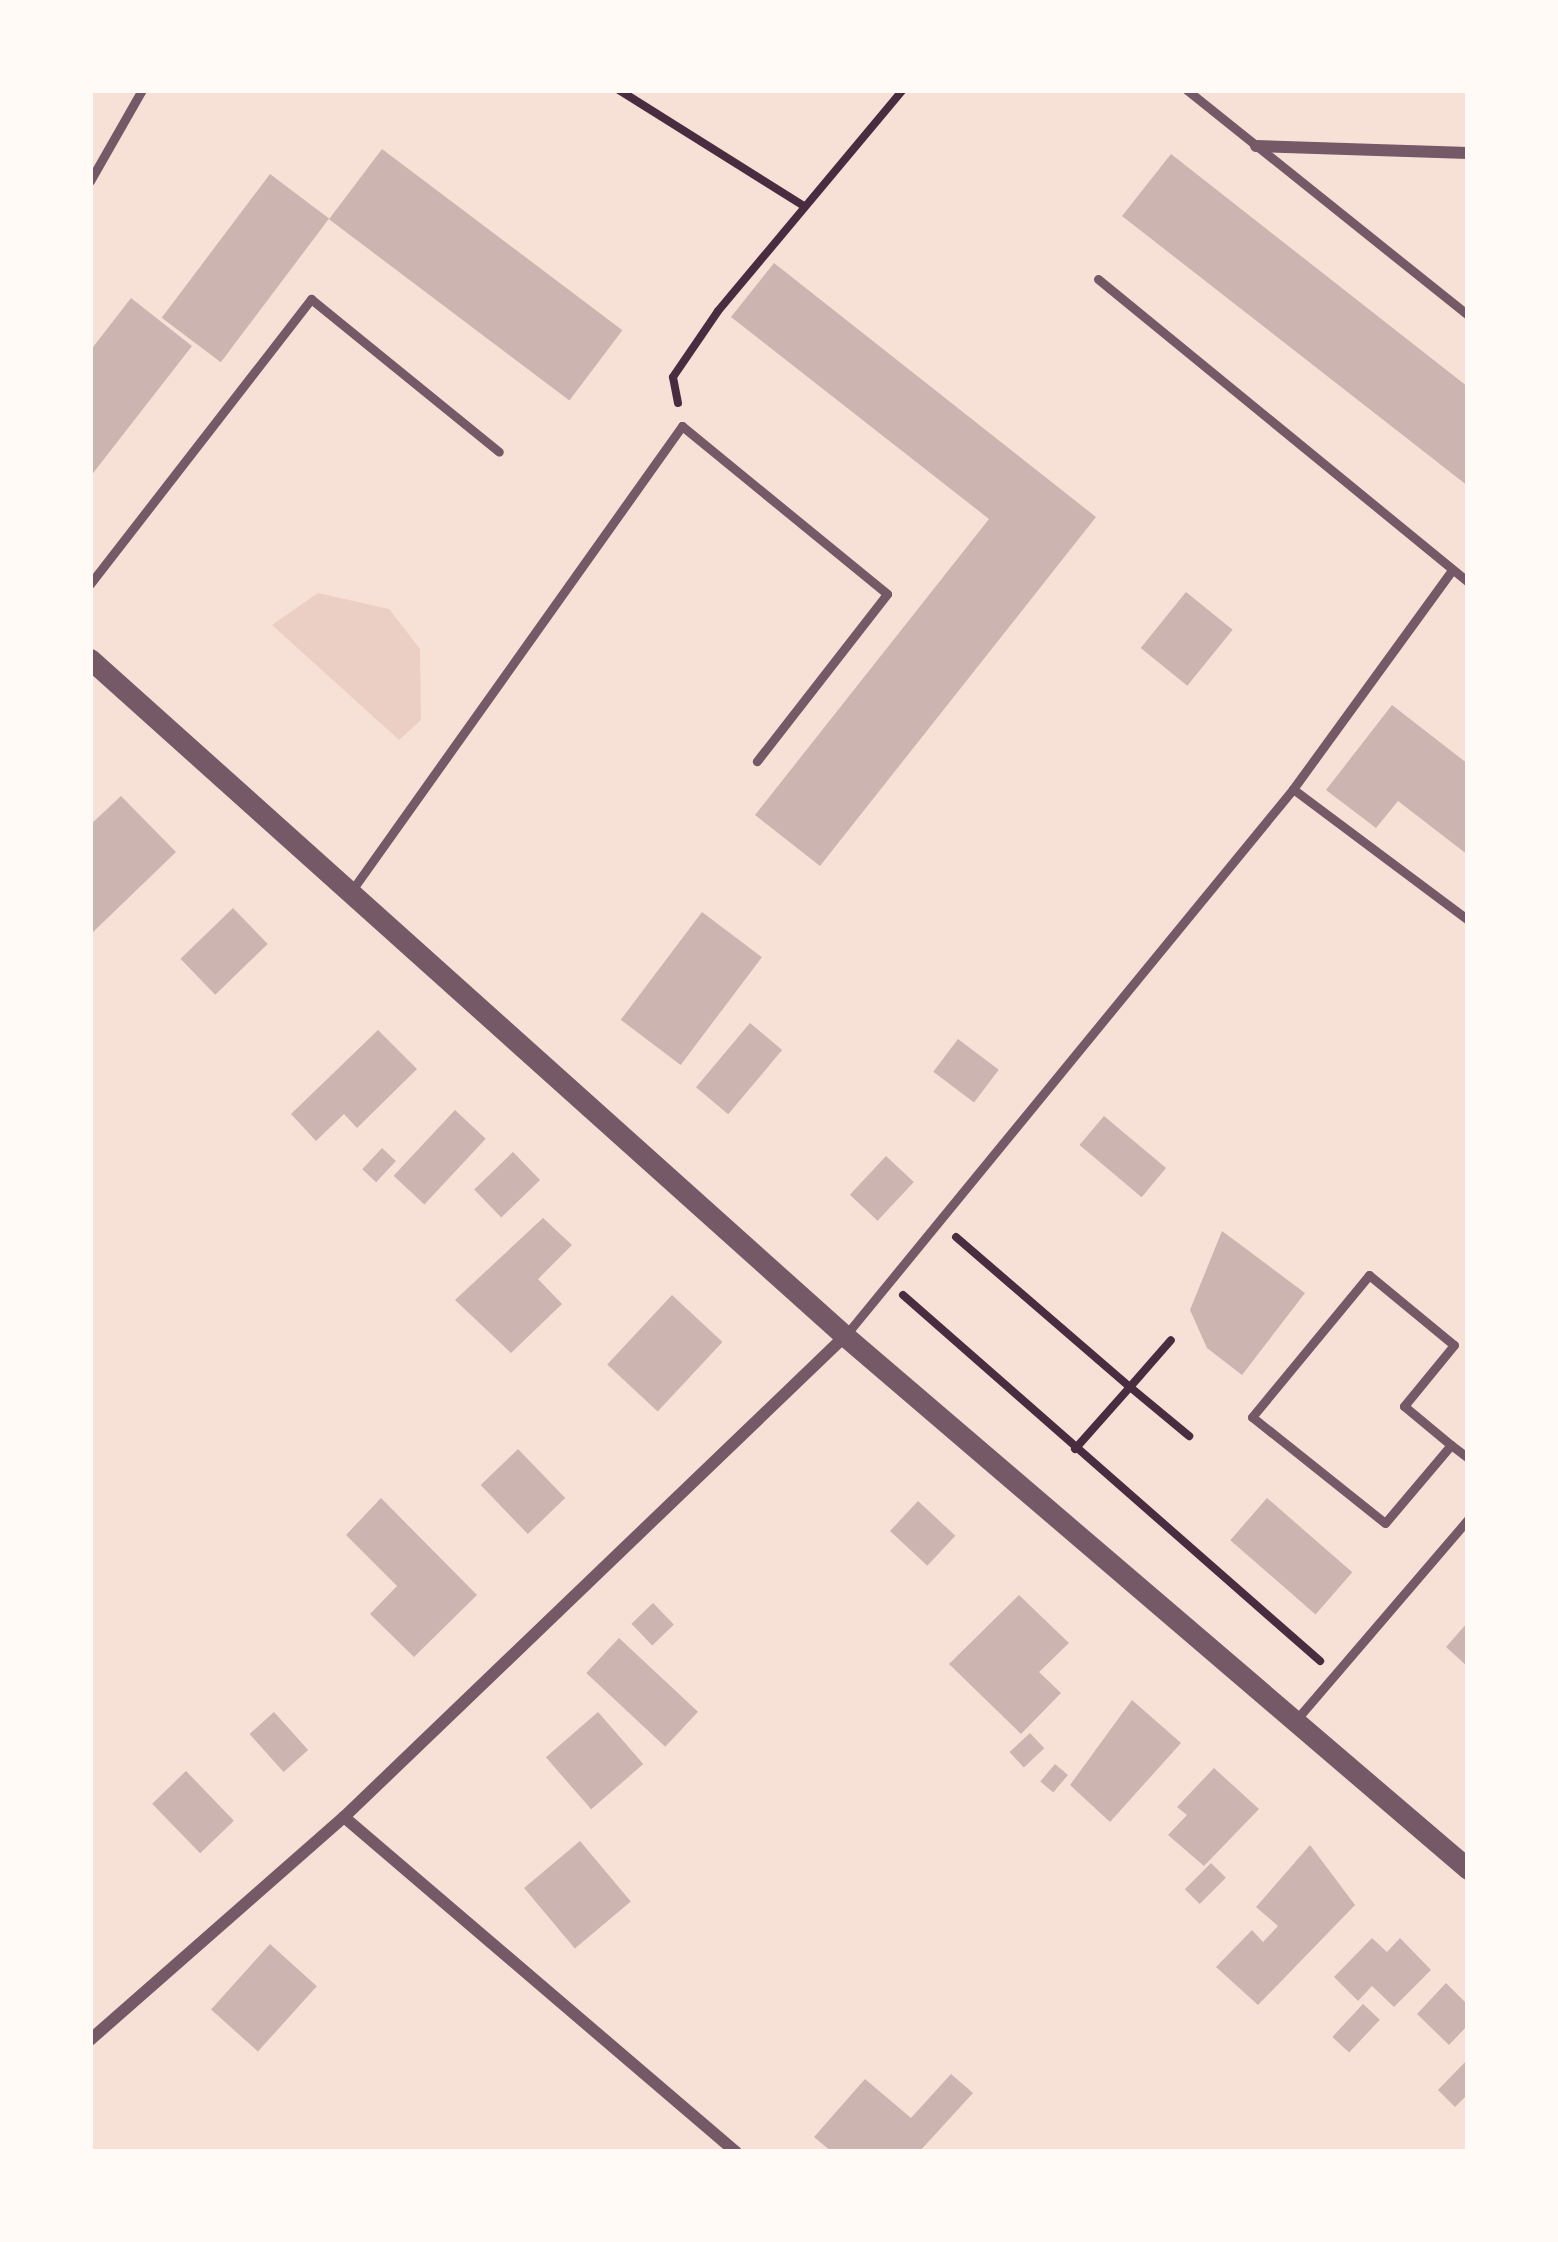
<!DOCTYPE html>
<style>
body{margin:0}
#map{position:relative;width:1558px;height:2242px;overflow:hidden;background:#f7e1d7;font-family:Spectral,serif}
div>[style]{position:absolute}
.green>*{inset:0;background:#ebcfc5}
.building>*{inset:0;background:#ccb4b1;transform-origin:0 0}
.path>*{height:8px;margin:-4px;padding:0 4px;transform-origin:4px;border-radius:4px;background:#4a2c40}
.service>*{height:9px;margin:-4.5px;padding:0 4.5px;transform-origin:4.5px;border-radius:4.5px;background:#755966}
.minor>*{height:12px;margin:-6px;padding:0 6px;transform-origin:6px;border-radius:6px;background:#755966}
.tertiary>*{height:21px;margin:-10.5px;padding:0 10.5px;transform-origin:10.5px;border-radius:10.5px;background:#755966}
span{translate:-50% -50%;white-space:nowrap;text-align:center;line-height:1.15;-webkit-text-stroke:9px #fffaf5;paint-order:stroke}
.frame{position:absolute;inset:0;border:93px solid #fffaf5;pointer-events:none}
</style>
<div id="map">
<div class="green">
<i style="clip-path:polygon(318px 593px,389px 609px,420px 649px,421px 720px,399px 740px,272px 625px)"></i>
</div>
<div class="building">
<i style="left:382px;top:149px;width:301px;height:88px;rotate:37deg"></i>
<i style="clip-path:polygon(1171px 154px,1468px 387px,1468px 486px,1122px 216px)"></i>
<i style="left:270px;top:174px;width:74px;height:180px;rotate:37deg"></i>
<i style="clip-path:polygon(774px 263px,1096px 517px,820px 866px,755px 815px,989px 519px,731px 317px)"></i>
<i style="clip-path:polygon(131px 298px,192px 346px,90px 477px,90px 351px)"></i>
<i style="left:1186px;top:592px;width:60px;height:72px;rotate:39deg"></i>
<i style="clip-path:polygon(1392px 705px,1468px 764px,1468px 855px,1398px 801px,1376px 828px,1326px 790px)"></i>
<i style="clip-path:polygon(121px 796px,176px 852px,90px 935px,90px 825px)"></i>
<i style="left:233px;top:908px;width:50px;height:73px;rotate:46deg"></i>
<i style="left:702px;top:912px;width:75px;height:135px;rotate:37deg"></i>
<i style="left:750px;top:1023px;width:42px;height:84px;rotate:40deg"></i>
<i style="clip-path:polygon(378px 1030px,417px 1069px,357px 1128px,344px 1114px,316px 1141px,291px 1114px)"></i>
<i style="left:958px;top:1039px;width:51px;height:41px;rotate:37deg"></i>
<i style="left:455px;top:1110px;width:42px;height:90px;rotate:43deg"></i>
<i style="left:1104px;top:1116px;width:81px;height:38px;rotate:40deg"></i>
<i style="left:382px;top:1148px;width:19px;height:29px;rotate:43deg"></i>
<i style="left:513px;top:1152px;width:39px;height:54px;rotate:46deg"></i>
<i style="left:886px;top:1156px;width:38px;height:53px;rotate:43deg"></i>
<i style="clip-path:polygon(543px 1218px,572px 1245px,538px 1279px,562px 1304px,511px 1353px,455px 1300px)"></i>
<i style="clip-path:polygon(1222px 1231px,1305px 1293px,1242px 1375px,1207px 1348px,1190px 1310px)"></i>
<i style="left:672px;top:1295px;width:69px;height:95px;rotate:43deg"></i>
<i style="left:518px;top:1449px;width:68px;height:52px;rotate:46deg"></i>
<i style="clip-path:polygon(381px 1498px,477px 1595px,414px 1657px,370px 1614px,397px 1586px,346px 1535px)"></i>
<i style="left:1267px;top:1498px;width:113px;height:56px;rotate:41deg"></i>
<i style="left:918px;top:1501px;width:51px;height:41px;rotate:43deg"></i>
<i style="clip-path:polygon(1019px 1595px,1069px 1643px,1039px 1672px,1061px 1693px,1021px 1734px,949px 1664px)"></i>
<i style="left:653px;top:1603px;width:30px;height:30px;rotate:46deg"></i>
<i style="clip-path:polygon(1468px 1622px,1468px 1667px,1446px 1647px)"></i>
<i style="left:619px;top:1638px;width:108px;height:48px;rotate:43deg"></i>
<i style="clip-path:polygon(1132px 1700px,1181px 1743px,1110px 1822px,1070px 1785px)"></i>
<i style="left:274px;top:1712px;width:51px;height:33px;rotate:48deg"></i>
<i style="left:598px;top:1712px;width:69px;height:69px;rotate:49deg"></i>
<i style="left:1030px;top:1733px;width:21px;height:28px;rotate:47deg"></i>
<i style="left:1055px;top:1764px;width:17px;height:23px;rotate:40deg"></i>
<i style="clip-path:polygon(1214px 1768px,1259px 1809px,1204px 1866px,1168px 1835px,1187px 1815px,1177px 1807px)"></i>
<i style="left:186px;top:1771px;width:69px;height:47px;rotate:46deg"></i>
<i style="left:580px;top:1841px;width:79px;height:73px;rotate:50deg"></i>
<i style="clip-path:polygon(1310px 1845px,1355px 1905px,1258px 2005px,1216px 1967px,1252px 1930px,1263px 1942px,1278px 1926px,1256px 1907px)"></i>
<i style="left:1211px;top:1863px;width:21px;height:37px;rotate:45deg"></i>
<i style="clip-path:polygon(1372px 1938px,1387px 1952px,1400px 1938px,1431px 1970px,1394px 2007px,1372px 1986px,1358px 2001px,1334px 1977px)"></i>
<i style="left:270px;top:1944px;width:63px;height:88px;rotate:42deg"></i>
<i style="clip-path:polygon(1446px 1983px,1468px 2005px,1468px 2025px,1449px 2045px,1417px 2014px)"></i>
<i style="left:1363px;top:2004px;width:23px;height:45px;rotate:43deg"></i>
<i style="clip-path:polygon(1468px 2059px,1468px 2094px,1455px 2107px,1438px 2090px)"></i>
<i style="clip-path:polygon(951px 2074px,973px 2093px,919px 2152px,832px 2152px,814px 2137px,865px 2079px,911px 2118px)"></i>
</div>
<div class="path">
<i style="left:619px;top:90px;width:218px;rotate:32.1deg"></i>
<i style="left:678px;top:403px;width:26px;rotate:-101deg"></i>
<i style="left:673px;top:377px;width:80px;rotate:-55.7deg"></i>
<i style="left:718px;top:311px;width:288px;rotate:-50.1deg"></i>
<i style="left:956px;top:1237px;width:230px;rotate:40.8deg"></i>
<i style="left:1130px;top:1387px;width:62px;rotate:-48.9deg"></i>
<i style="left:903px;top:1295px;width:555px;rotate:41.27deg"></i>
<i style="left:1075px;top:1449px;width:83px;rotate:-48.4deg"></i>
<i style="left:1130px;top:1387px;width:77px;rotate:39.7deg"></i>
</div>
<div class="service">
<i style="left:1187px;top:90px;width:360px;rotate:38.7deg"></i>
<i style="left:90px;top:181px;width:105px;rotate:-60.3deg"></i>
<i style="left:1098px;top:279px;width:478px;rotate:39.3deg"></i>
<i style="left:90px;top:584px;width:361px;rotate:-52.2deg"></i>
<i style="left:311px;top:299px;width:242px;rotate:39.1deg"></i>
<i style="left:1293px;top:789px;width:219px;rotate:36.8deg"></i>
<i style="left:350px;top:893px;width:573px;rotate:-54.59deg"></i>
<i style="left:682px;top:426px;width:265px;rotate:39.3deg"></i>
<i style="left:887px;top:594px;width:212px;rotate:127.9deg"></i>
<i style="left:845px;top:1336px;width:707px;rotate:-50.68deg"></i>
<i style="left:1293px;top:789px;width:271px;rotate:-54deg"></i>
<i style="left:1451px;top:1445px;width:102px;rotate:130.2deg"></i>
<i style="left:1385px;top:1523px;width:170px;rotate:-141.4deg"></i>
<i style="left:1252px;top:1417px;width:184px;rotate:-50.5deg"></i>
<i style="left:1369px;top:1275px;width:110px;rotate:39.5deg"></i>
<i style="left:1454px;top:1345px;width:79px;rotate:129.3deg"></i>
<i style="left:1404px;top:1406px;width:61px;rotate:39.7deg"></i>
<i style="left:1451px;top:1445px;width:21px;rotate:37deg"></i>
<i style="left:1296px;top:1720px;width:265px;rotate:-49.4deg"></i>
</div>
<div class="minor">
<i style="left:1256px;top:146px;width:212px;rotate:1.9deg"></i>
<i style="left:344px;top:1817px;width:516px;rotate:40.52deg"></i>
<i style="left:90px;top:2040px;width:338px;rotate:-41.3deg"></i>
<i style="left:344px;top:1817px;width:695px;rotate:-43.83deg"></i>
</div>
<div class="tertiary">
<i style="left:90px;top:659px;width:1014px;rotate:41.88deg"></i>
<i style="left:845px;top:1336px;width:820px;rotate:40.55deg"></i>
</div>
<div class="frame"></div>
</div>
